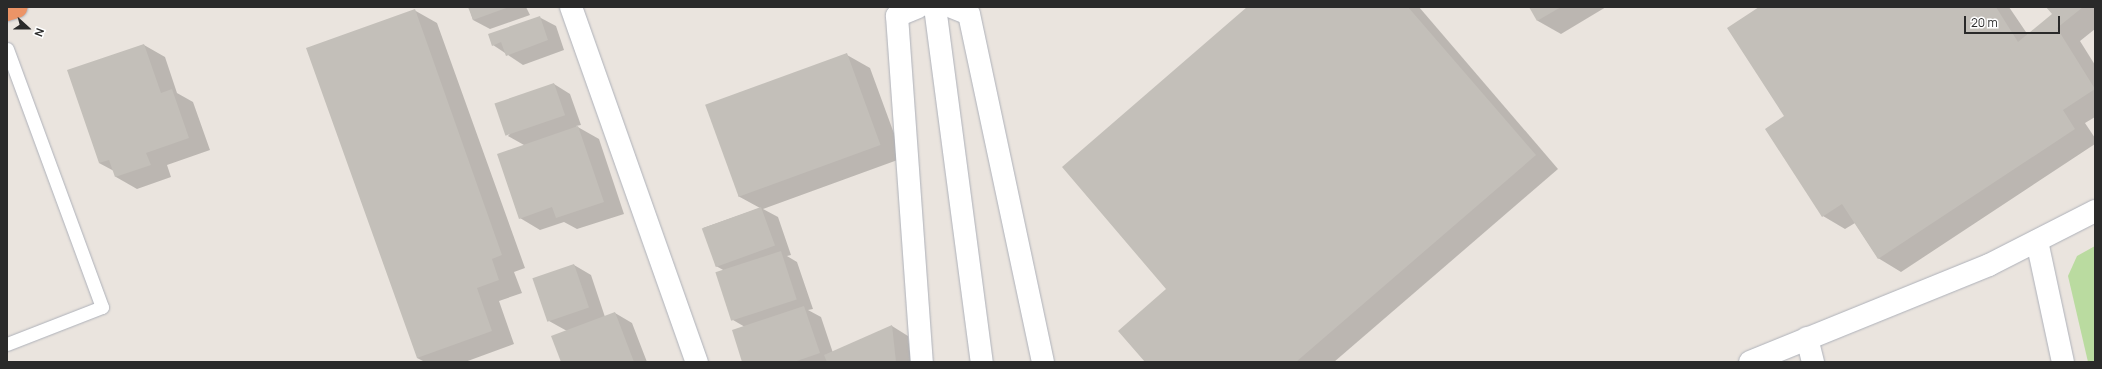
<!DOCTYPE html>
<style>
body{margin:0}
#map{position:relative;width:2102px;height:369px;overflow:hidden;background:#eae4de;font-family:Manrope,sans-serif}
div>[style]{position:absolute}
.green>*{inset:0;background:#badba0}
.shadow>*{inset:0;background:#0003}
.building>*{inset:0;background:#c3bfb9;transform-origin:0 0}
.roads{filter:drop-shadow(0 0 1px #aeb1b9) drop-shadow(0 0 1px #aeb1b9)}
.lane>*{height:13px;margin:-6.5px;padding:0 6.5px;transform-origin:6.5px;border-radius:6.5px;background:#fff}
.street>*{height:22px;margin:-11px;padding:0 11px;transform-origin:11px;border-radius:11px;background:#fff}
.secondary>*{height:22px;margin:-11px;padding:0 11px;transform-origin:11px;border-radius:11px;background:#fff}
.highway>*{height:22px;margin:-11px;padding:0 11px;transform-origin:11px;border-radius:11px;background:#ec9467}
span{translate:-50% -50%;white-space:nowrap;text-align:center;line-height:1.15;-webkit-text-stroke:3.5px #fff;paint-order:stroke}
.frame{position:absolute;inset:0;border:8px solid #2a2a2a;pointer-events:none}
.north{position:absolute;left:8px;top:8px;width:40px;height:40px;-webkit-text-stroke:3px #fff;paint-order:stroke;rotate:111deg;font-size:11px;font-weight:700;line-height:16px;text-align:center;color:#2a2a2a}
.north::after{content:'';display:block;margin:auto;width:14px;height:18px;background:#2a2a2a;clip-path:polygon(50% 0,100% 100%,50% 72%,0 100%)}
.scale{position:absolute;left:1964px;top:16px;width:96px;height:18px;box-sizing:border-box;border:2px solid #2a2a2a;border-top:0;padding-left:5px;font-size:12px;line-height:14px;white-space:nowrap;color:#2a2a2a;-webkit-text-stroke:3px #fff;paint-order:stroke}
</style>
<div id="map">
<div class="green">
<i style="clip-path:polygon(2095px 246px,2095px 362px,2088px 362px,2068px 276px,2077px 256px)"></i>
</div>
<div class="shadow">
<i style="clip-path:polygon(469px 7px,526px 7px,530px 15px,490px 29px,473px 20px)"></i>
<i style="clip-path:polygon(1249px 7px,1419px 7px,1558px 169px,1334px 362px,1147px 362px)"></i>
<i style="clip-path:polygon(1530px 7px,1606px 7px,1561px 34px,1538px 21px)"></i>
<i style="clip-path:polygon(1761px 7px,2009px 7px,2028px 35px,2054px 15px,2048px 7px,2095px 7px,2095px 29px,2080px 41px,2095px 65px,2095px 117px,2085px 123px,2095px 138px,2095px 144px,1901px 272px,1878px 258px,1855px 223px,1845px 229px,1823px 216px,1785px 117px)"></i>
<i style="clip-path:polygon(414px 10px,437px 23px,525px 268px,514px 272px,522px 293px,499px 301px,514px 344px,465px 362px,425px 362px,417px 358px)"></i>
<i style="clip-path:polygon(539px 17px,556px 26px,564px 50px,523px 65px,493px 45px)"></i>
<i style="clip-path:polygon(144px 45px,165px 57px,177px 93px,193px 102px,210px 150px,167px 165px,171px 177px,137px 189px,116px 177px,114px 171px,99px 163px)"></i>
<i style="clip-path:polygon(847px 55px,870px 68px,903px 158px,763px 209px,778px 217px,791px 255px,787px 256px,797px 262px,813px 309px,808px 310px,821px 317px,833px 353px,892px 326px,908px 336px,911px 362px,743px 362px,745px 327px,733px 320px,725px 271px,716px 266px,703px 228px,760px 208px,738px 196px)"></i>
<i style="clip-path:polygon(554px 84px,570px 94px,581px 125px,576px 126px,599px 139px,624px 214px,577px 229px,564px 222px,540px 230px,520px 218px,524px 145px,508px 136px)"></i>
<i style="clip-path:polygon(574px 265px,591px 275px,605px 317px,615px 313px,632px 323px,647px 362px,562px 362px,567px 331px,549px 321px,534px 279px)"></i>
</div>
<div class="building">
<i style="clip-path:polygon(468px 7px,509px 7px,473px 20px)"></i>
<i style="clip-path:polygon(1247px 7px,1408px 7px,1536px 155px,1296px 362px,1145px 362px,1118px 331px,1166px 289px,1062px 167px)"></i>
<i style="clip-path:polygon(1529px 7px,1561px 7px,1537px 21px)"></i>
<i style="clip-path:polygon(1759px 7px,1996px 7px,2018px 42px,2052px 14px,2046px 7px,2083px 7px,2057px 28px,2095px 89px,2063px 110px,2075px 129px,1878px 259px,1842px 204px,1822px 217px,1765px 129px,1784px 116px,1727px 28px)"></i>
<i style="clip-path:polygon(415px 9px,502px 255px,492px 259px,499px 280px,477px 288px,492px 331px,417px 358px,306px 48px)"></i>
<i style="clip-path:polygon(540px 16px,548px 40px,506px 56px,501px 42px,492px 46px,488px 34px)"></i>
<i style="clip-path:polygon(144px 44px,161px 93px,172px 89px,189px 138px,146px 153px,151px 165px,115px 177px,109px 160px,99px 163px,67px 70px)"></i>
<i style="left:847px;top:53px;width:98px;height:151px;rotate:70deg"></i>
<i style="left:554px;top:83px;width:34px;height:63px;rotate:71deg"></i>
<i style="clip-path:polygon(578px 126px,604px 202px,556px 218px,552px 207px,519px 219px,497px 154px)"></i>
<i style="left:761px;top:207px;width:41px;height:63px;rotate:70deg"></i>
<i style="left:781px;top:251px;width:51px;height:69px;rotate:72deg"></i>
<i style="left:574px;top:264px;width:46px;height:44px;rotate:71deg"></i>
<i style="clip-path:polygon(804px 306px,820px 353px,794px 362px,742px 362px,732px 330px)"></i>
<i style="clip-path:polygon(615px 312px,634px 362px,561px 362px,551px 336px)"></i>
<i style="clip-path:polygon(892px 325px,896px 362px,827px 362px,824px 355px)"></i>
</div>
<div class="roads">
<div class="lane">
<i style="left:7px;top:49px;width:275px;rotate:69.8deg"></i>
<i style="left:102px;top:307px;width:102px;rotate:158.7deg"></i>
</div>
<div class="street">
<i style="left:571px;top:7px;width:377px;rotate:70.5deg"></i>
<i style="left:918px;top:7px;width:23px;rotate:157deg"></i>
<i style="left:897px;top:16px;width:347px;rotate:85.9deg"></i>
<i style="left:952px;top:7px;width:18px;rotate:22deg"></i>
<i style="left:969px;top:14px;width:356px;rotate:78deg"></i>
<i style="left:1807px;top:338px;width:25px;rotate:76deg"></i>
</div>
<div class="secondary">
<i style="left:935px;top:7px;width:358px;rotate:82.5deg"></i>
<i style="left:2037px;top:241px;width:124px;rotate:77.9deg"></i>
<i style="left:1750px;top:362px;width:258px;rotate:-22.1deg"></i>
<i style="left:1989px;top:265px;width:119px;rotate:-27deg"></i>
</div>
<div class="highway">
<i style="left:7px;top:10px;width:10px;rotate:-17deg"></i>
</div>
</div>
<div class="frame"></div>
<div class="north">N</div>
<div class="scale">20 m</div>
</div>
